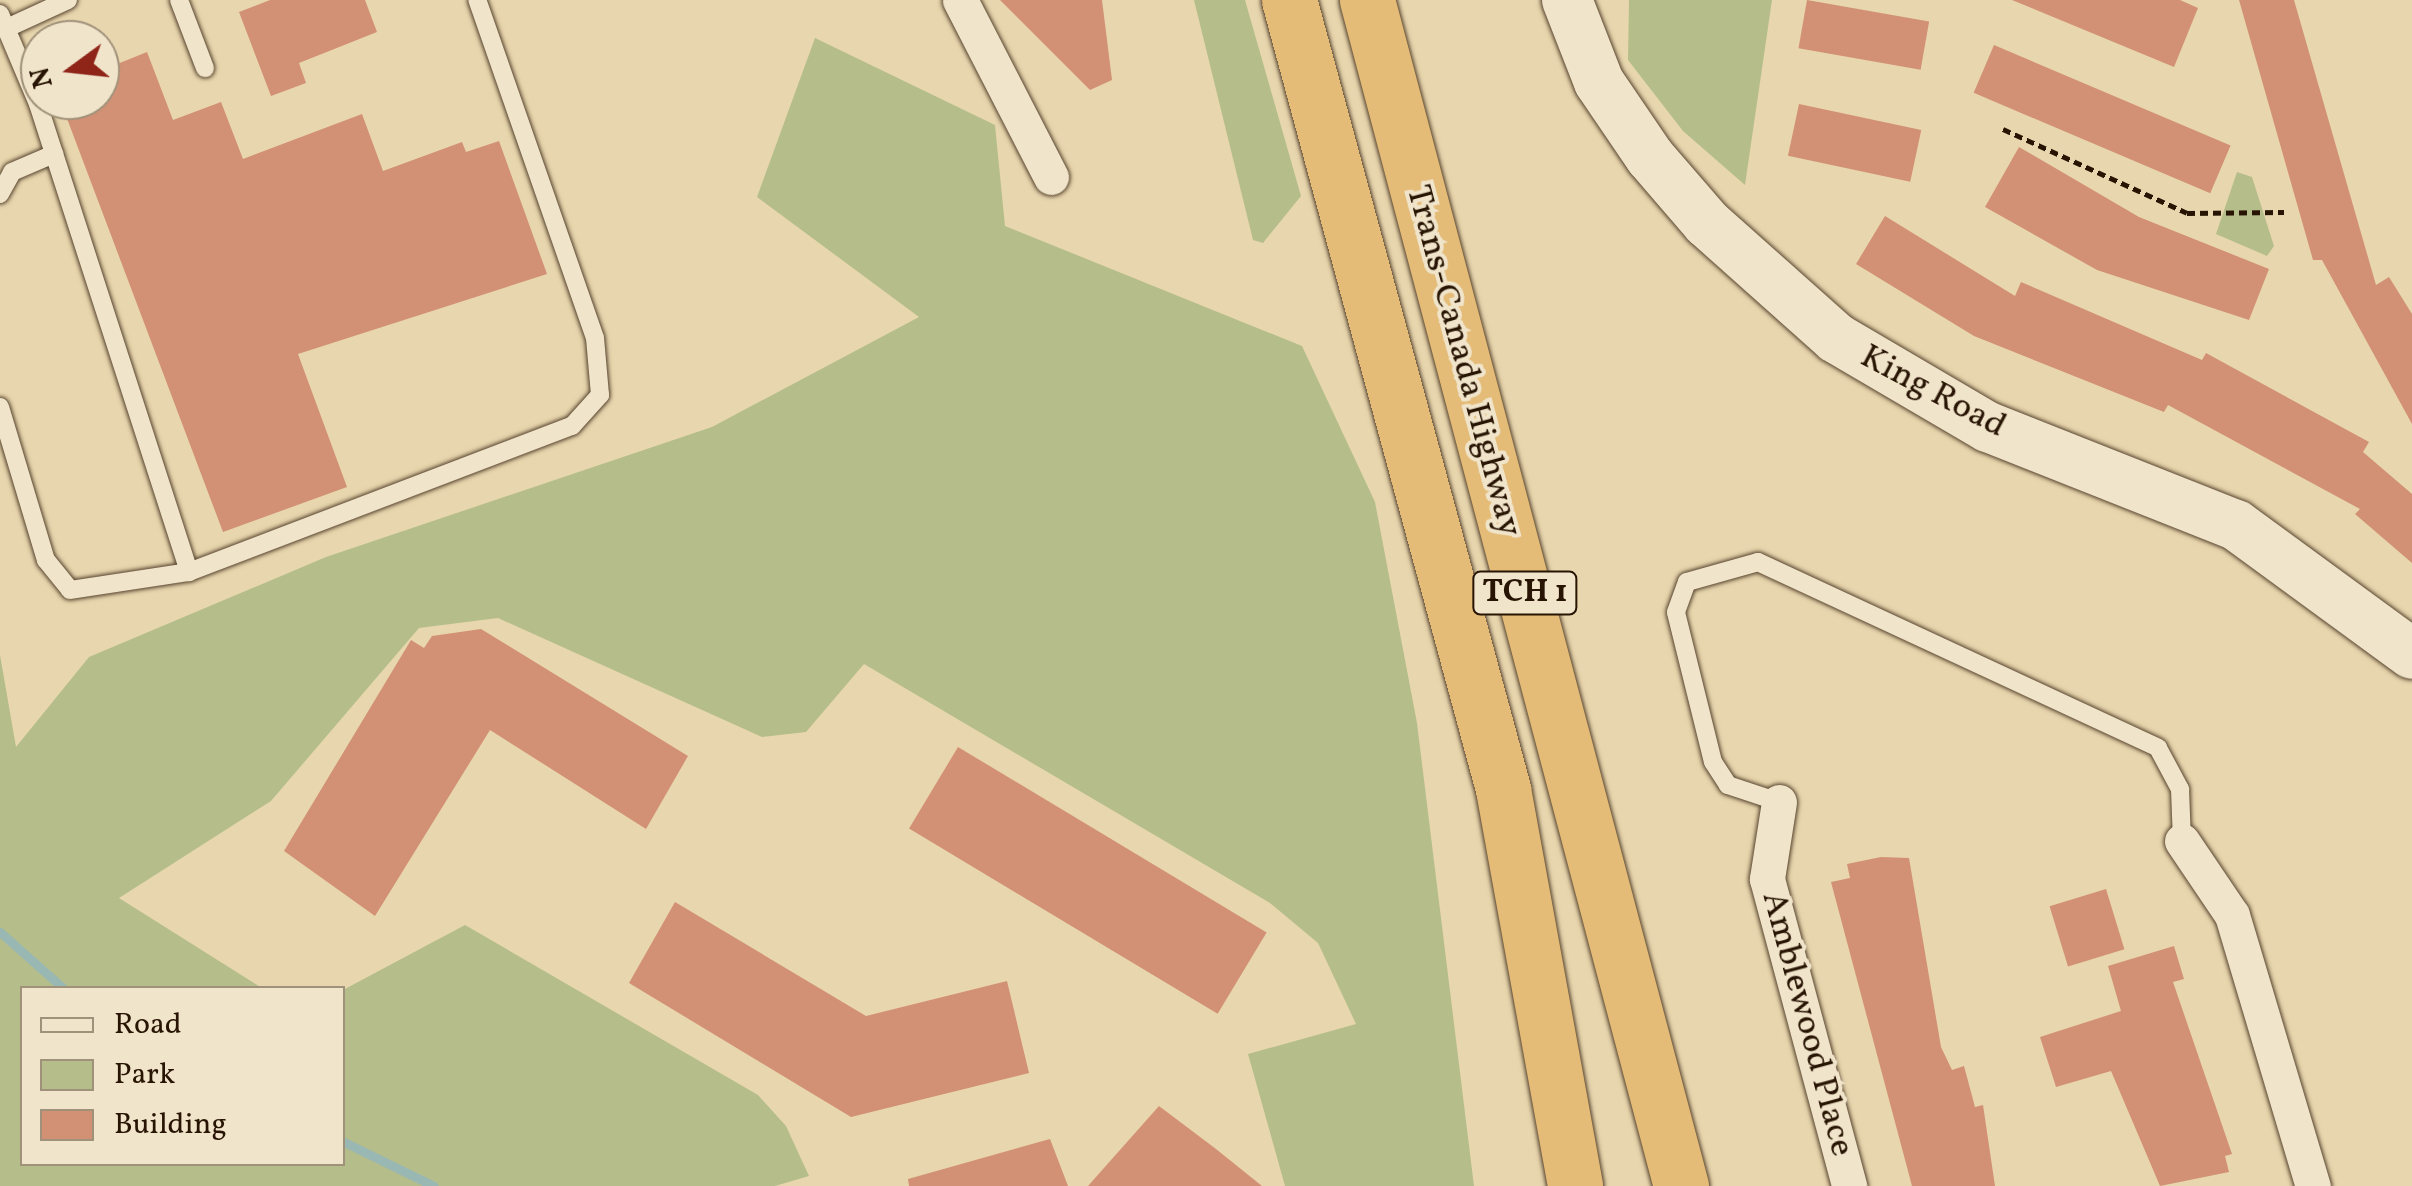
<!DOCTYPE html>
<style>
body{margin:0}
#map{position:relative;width:2412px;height:1186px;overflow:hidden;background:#e8d6ae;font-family:Vollkorn,serif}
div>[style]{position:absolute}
.green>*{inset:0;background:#b5be8b}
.stream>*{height:9px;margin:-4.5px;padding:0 4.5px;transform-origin:4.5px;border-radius:4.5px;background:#99b7b3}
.building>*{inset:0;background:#d29174;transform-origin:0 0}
.path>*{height:5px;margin-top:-2.5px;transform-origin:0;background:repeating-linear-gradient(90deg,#271403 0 8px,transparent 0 13px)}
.roads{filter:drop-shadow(0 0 2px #57442e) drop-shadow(0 0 2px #57442e)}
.lane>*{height:18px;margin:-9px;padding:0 9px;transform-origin:9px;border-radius:9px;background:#f0e4ca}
.street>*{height:35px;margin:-17.5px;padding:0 17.5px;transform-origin:17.5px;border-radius:17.5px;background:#f0e4ca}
.secondary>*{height:50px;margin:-25px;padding:0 25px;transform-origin:25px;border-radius:25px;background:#f0e4ca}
.highway>*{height:55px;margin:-27.5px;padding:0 27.5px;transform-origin:27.5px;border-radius:27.5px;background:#e4bb77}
span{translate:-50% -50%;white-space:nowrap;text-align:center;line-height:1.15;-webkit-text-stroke:8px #f0e4ca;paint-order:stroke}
.shield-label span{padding:2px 8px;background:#f0e4ca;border:2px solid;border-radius:8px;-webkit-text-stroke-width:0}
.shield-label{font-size:32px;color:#271403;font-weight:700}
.street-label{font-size:35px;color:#271403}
.legend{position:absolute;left:20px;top:986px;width:325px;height:180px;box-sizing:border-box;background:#f0e4ca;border:2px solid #a0917a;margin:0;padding:12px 18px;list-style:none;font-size:30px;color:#271403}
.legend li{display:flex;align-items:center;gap:20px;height:50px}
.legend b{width:50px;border:2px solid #a0917a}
.north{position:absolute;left:20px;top:20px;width:100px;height:100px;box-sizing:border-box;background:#f0e4ca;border:2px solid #a0917a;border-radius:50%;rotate:255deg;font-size:28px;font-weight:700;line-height:40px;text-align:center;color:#271403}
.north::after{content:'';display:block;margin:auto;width:35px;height:45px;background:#8f2418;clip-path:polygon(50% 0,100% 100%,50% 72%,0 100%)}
</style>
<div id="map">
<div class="green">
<i style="clip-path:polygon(1194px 0,1245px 0,1301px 196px,1263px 243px,1253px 240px)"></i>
<i style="clip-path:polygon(1629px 0,1772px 0,1745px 185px,1683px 131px,1628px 60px)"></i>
<i style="clip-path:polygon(815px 38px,995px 125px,1005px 226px,1302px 346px,1375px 502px,1417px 723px,1474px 1186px,1285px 1186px,1248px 1054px,1356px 1024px,1318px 943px,1270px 903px,864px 664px,806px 732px,762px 737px,498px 618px,419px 628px,271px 801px,119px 898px,262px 988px,22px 988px,22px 1164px,342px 1164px,343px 990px,465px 925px,758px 1095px,786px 1126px,809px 1176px,775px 1186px,0 1186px,0 655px,16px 747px,89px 657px,326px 557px,712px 427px,919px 317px,757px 197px)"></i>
<i style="clip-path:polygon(2237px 172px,2252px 177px,2274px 246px,2267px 256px,2216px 234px)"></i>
</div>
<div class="stream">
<i style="left:0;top:932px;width:84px;rotate:41.6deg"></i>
<i style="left:342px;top:1141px;width:102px;rotate:26.1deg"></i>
</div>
<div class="building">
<i style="clip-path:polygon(270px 0,365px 0,377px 32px,299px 63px,306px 83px,271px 96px,239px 12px)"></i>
<i style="clip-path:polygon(1000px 0,1102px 0,1112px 80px,1090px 90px)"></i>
<i style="left:1807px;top:0;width:124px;height:49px;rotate:10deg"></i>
<i style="clip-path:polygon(2012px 0,2180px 0,2198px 8px,2174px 67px)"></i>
<i style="clip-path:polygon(2239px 0,2294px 0,2376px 285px,2389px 277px,2412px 314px,2412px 424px,2322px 260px,2313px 260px)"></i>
<i style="left:1994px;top:45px;width:257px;height:52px;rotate:23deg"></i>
<i style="clip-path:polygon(147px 52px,173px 120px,221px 102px,243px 159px,362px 114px,383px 171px,462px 142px,466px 152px,499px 141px,547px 274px,298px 354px,347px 487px,223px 532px,60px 100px,100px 100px,100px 71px)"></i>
<i style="left:1799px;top:104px;width:125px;height:53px;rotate:12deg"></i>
<i style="clip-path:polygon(2019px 147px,2139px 217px,2269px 269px,2249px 320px,2097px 270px,1985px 207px)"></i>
<i style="clip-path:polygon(1885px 216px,2015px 296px,2021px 282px,2202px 360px,2206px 353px,2369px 442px,2363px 452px,2412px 494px,2412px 563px,2355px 514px,2360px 509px,2168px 405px,2164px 412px,1974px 336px,1856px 264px)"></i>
<i style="clip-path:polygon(481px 629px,688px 756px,646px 829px,490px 730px,375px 916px,284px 851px,411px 640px,424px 648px,432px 636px)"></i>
<i style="left:958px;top:747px;width:360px;height:95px;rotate:31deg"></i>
<i style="clip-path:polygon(1881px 857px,1909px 858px,1941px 1047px,1952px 1070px,1964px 1066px,1975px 1107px,1983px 1105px,1995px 1186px,1912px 1186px,1831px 882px,1850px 878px,1847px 864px)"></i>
<i style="left:2106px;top:889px;width:63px;height:59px;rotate:73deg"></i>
<i style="clip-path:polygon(675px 902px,866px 1016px,1007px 981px,1029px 1073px,851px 1117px,629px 983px)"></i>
<i style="clip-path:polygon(2174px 946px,2184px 979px,2173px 982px,2232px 1154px,2225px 1156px,2229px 1172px,2160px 1186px,2111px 1071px,2056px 1087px,2040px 1037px,2121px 1011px,2108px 966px)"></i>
<i style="clip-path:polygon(1159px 1106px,1216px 1149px,1262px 1186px,1088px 1186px)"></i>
<i style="clip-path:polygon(1050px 1139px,1068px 1186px,909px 1186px,908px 1179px)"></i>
</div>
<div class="path">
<i style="left:2003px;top:129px;width:202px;rotate:24.5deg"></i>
<i style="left:2187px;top:213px;width:97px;rotate:-0.6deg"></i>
</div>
<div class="roads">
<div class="lane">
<i style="left:179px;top:0;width:73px;rotate:69.1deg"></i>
<i style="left:0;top:14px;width:98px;rotate:67.1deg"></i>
<i style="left:38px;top:104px;width:492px;rotate:72.1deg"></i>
<i style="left:189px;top:572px;width:410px;rotate:-20.9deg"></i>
<i style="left:572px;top:426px;width:42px;rotate:-47.9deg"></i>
<i style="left:600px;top:395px;width:57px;rotate:-95deg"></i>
<i style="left:595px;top:338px;width:358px;rotate:-109.2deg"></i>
<i style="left:7px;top:28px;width:67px;rotate:-24.7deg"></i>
<i style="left:0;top:194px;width:25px;rotate:-61deg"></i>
<i style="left:12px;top:172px;width:46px;rotate:-23.2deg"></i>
<i style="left:0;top:407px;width:160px;rotate:73.3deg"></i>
<i style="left:46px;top:560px;width:38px;rotate:51deg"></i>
<i style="left:70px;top:590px;width:120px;rotate:-8.6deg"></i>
<i style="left:1779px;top:802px;width:54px;rotate:-161.6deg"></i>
<i style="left:1728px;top:785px;width:27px;rotate:-123deg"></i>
<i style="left:1713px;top:762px;width:154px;rotate:-103.9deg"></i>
<i style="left:1676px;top:612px;width:32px;rotate:-70deg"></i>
<i style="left:1687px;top:582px;width:74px;rotate:-15.7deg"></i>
<i style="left:1758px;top:562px;width:441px;rotate:24.9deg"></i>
<i style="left:2158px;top:748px;width:47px;rotate:61.8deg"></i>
<i style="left:2180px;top:789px;width:52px;rotate:87.8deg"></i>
</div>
<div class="street">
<i style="left:960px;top:0;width:199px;rotate:62.8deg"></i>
<i style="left:1779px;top:802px;width:78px;rotate:98.9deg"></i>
<i style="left:1767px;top:879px;width:318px;rotate:75deg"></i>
<i style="left:2182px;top:841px;width:89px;rotate:56deg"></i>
<i style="left:2232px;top:915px;width:283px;rotate:73.4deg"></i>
</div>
<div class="secondary">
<i style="left:1567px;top:0;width:88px;rotate:68.7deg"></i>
<i style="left:1599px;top:82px;width:91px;rotate:55.8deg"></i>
<i style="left:1650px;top:157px;width:87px;rotate:49.2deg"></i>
<i style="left:1707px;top:223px;width:173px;rotate:41.7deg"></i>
<i style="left:1836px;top:338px;width:176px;rotate:30.4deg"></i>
<i style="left:1988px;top:427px;width:267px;rotate:21.6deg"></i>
<i style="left:2236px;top:525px;width:218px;rotate:36.2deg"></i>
</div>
<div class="highway">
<i style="left:1289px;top:0;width:818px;rotate:74.82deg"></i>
<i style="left:1503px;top:789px;width:403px;rotate:79.7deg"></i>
<i style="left:1367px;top:0;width:1227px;rotate:75.17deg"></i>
</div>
</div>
<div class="shield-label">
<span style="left:1525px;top:593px">TCH 1</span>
</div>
<div class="street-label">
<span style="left:1463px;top:361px;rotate:75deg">Trans-Canada Highway</span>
<span style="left:1933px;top:392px;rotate:28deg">King Road</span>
<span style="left:1807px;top:1024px;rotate:75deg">Amblewood Place</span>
</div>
<ul class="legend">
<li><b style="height:12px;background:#f0e4ca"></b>Road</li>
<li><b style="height:28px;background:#b5be8b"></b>Park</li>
<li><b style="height:28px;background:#d29174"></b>Building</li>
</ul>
<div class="north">N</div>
</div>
